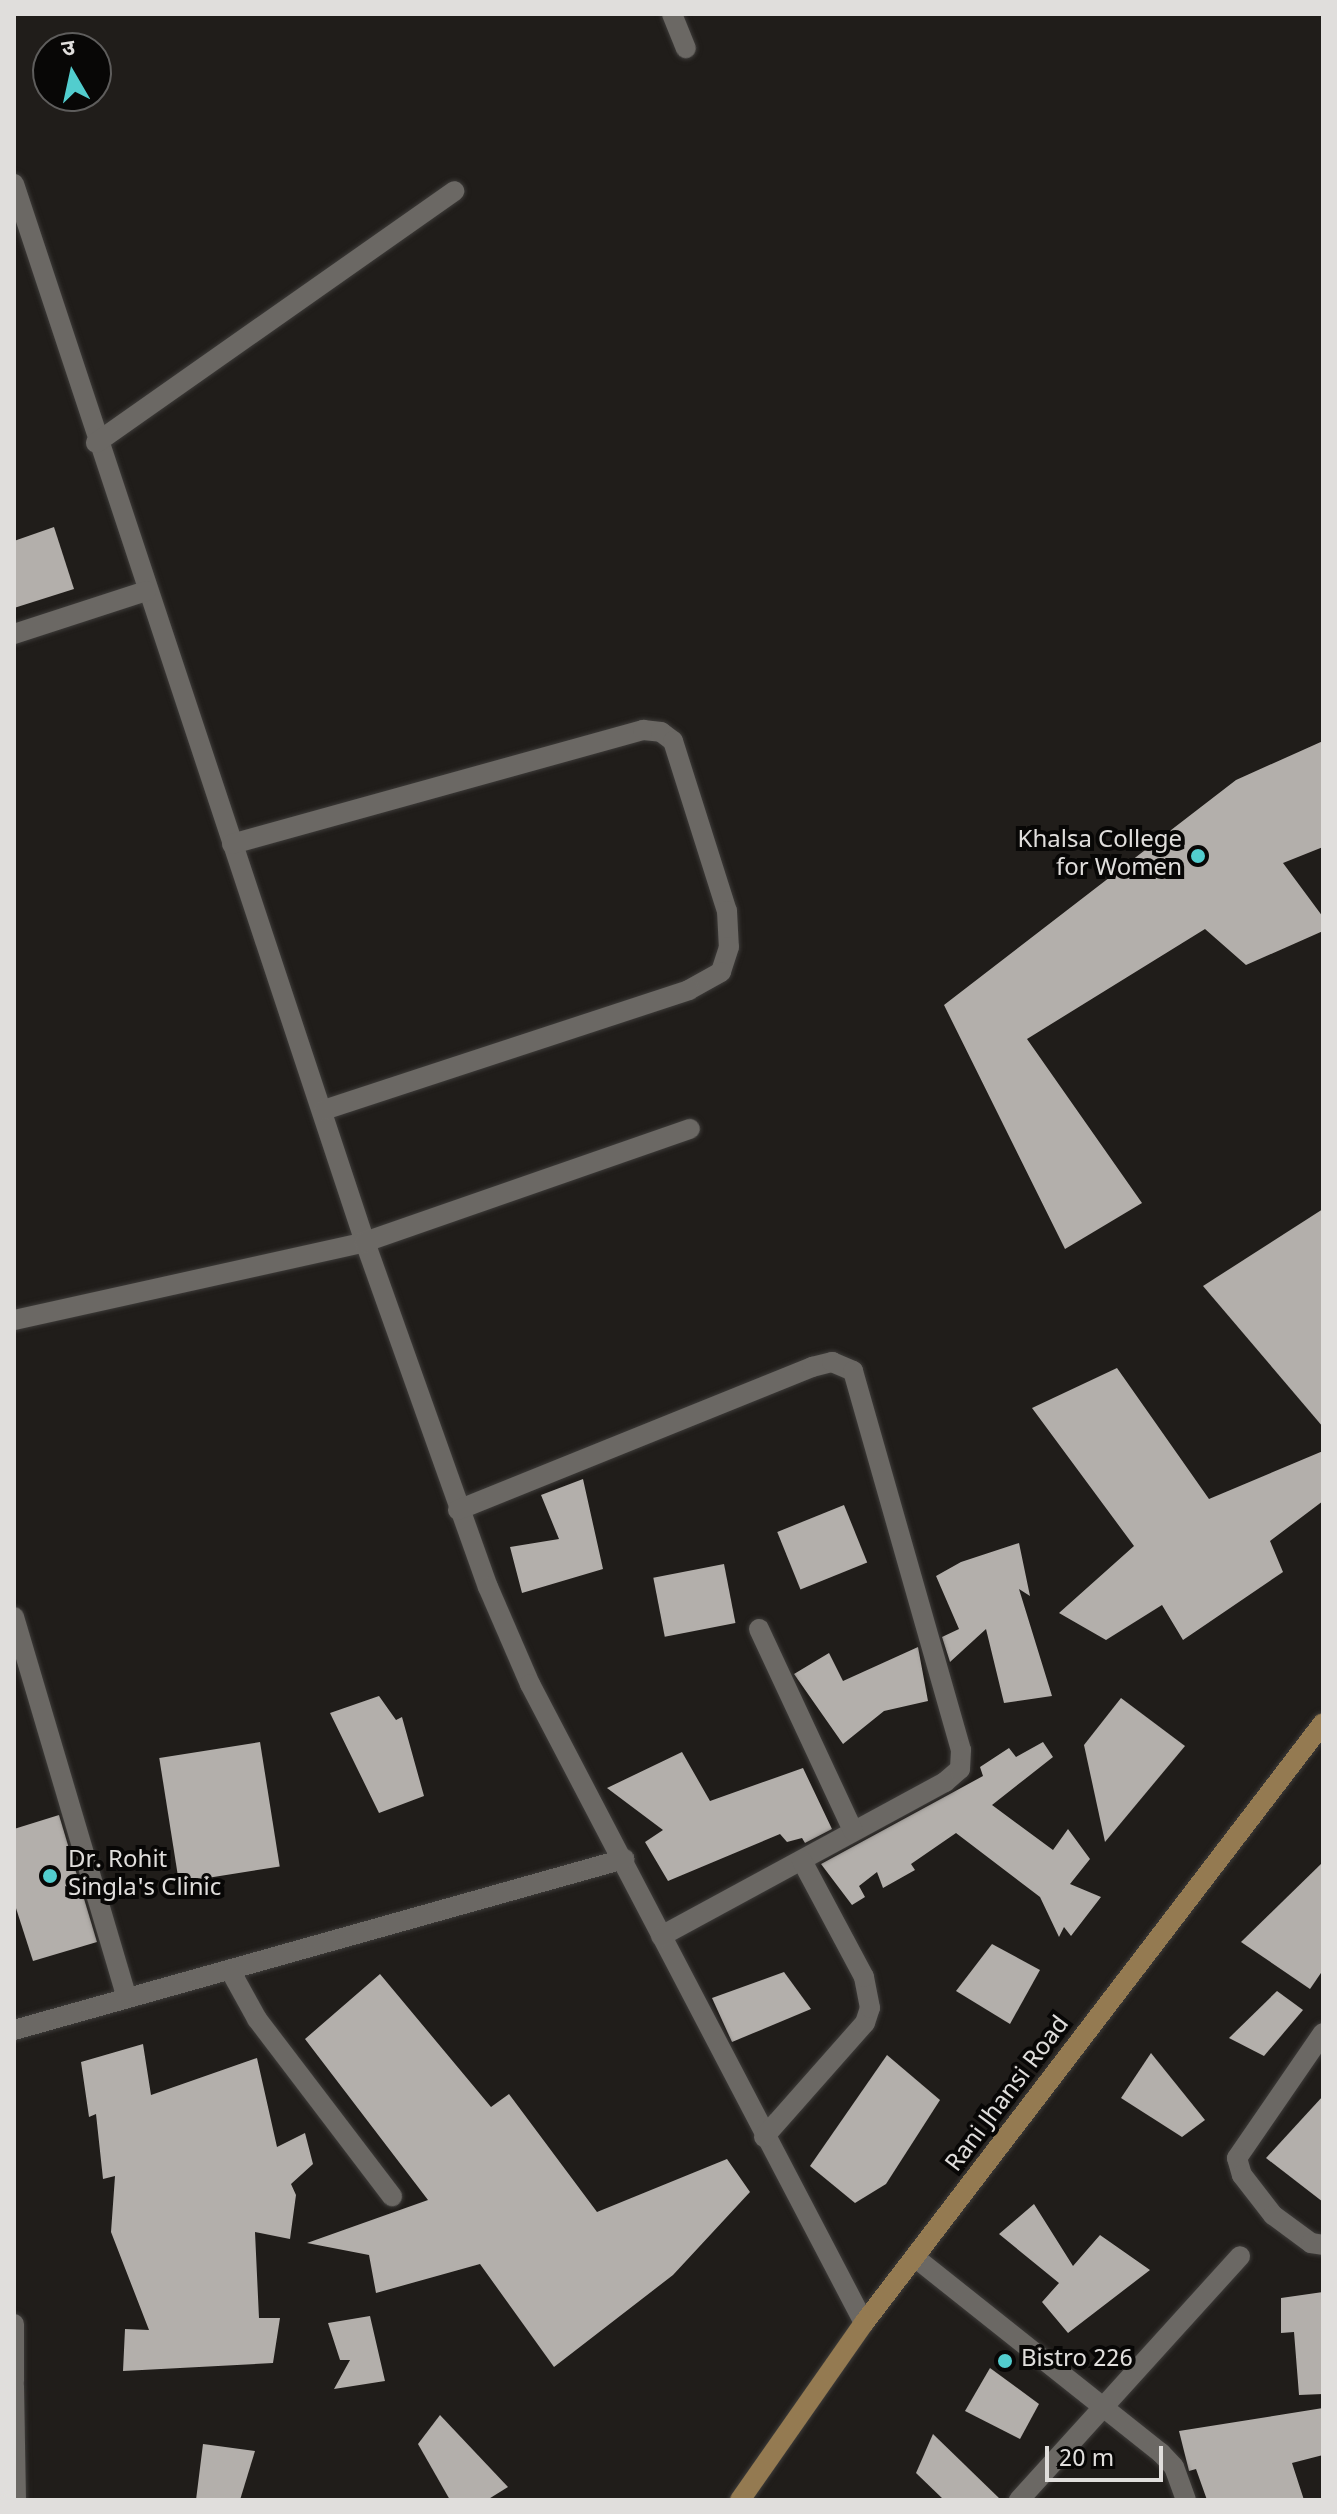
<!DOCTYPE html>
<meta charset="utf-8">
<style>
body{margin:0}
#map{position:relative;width:1337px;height:2514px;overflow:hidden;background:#201d1a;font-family:Georgia,"Noto Sans Devanagari",serif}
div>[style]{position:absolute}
.building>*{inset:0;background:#b3afab;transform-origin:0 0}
.roads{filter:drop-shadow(0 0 2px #3d3b39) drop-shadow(0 0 2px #3d3b39)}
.street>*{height:20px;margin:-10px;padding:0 10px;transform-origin:10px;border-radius:10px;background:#6b6864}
.secondary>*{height:20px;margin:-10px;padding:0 10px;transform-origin:10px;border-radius:10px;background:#947a51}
.dots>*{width:22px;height:22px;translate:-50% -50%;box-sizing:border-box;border:4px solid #080706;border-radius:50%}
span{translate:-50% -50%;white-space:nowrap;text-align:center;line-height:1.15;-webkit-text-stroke:8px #080706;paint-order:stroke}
.poi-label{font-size:24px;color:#e0dedc}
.right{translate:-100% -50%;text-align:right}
.left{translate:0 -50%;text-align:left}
.street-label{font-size:24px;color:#e0dedc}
.frame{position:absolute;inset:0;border:16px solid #e0dedc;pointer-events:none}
.north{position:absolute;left:32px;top:32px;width:80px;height:80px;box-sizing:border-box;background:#080706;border:2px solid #5e5d5c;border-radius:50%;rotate:351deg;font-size:22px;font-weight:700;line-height:32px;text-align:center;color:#e0dedc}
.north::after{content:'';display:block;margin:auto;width:28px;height:36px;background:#52cdce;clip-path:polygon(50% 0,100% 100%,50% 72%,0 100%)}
.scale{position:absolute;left:1045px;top:2446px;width:118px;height:36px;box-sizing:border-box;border:4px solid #e0dedc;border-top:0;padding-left:10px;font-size:24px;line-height:28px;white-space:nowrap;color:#e0dedc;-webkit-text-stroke:6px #080706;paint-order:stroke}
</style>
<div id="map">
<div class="building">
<i style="clip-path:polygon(54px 527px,74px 589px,14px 608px,14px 541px)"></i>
<i style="clip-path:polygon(1323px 741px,1323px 847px,1283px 863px,1323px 917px,1323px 931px,1246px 965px,1205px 929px,1027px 1039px,1142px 1203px,1065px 1249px,944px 1005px,1236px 780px)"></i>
<i style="clip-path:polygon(1323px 1209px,1323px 1427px,1203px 1286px)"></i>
<i style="clip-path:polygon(1117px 1368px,1209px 1499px,1323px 1451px,1323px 1501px,1270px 1541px,1283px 1572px,1183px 1640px,1162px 1605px,1106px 1640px,1059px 1613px,1134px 1546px,1032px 1408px)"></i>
<i style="clip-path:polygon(583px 1479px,603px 1569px,522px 1593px,510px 1547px,559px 1539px,541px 1495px)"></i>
<i style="left:844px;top:1505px;width:62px;height:72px;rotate:68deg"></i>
<i style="clip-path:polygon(1019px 1543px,1030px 1596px,1019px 1589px,1052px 1696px,1004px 1703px,986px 1629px,950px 1662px,942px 1637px,959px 1629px,936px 1576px,961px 1562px)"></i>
<i style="left:724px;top:1564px;width:60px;height:72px;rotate:79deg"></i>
<i style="clip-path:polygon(918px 1647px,928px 1701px,884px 1711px,843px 1744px,794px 1674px,829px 1653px,843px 1681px)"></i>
<i style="clip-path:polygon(379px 1696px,396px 1720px,402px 1717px,424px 1796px,379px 1813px,330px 1713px)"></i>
<i style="clip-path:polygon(1121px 1698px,1185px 1746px,1105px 1842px,1084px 1745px)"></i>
<i style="left:260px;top:1742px;width:126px;height:102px;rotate:81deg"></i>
<i style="clip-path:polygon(1043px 1742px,1053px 1757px,992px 1805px,1053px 1850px,1068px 1829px,1090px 1859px,1070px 1884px,1101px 1897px,1071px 1936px,1064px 1927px,1059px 1937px,1040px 1897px,956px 1833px,911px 1864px,915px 1870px,883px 1888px,877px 1872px,859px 1886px,865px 1897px,852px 1905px,821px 1864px,983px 1776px,980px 1767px,1009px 1748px,1016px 1757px)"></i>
<i style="clip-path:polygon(682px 1752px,710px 1801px,803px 1768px,832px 1829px,805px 1843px,802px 1838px,787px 1842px,780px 1834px,668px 1881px,645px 1842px,663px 1830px,607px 1788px)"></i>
<i style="clip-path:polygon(59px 1815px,97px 1942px,33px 1961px,14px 1902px,14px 1829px)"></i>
<i style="clip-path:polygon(1323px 1862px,1323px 1970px,1310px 1989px,1241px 1942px)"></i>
<i style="clip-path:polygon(992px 1944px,1040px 1970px,1010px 2024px,956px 1991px)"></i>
<i style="clip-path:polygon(784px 1972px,811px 2009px,732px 2042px,712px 1998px)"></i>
<i style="clip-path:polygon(380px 1974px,491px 2107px,509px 2094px,597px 2212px,727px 2159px,750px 2192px,673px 2275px,554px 2367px,480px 2264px,376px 2293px,369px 2255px,307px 2243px,428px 2200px,305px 2039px)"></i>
<i style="clip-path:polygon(1277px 1991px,1303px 2010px,1264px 2056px,1229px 2038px)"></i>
<i style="clip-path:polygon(143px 2044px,151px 2095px,257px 2058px,277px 2147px,305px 2133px,313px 2164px,291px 2184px,296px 2195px,290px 2239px,255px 2232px,259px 2318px,280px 2318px,273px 2363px,123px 2371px,125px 2329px,149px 2330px,111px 2232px,115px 2176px,103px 2179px,96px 2114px,89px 2117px,81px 2062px)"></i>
<i style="clip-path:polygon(1151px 2053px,1205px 2120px,1182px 2137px,1121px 2098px)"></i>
<i style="clip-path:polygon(887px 2055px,940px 2100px,886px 2184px,855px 2203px,810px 2166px)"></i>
<i style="clip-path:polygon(1323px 2096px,1323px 2202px,1266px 2158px)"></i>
<i style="clip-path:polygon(1034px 2204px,1073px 2266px,1100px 2235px,1150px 2270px,1068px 2333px,1042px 2302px,1059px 2283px,999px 2234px)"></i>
<i style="clip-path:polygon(1323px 2292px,1323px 2394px,1299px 2395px,1294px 2332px,1281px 2333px,1281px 2298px)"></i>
<i style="clip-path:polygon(370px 2316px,385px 2381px,334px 2389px,350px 2360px,340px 2360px,328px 2323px)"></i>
<i style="clip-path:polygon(990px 2368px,1039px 2404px,1020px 2439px,965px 2411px)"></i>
<i style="clip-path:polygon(1323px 2408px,1323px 2455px,1292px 2463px,1304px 2500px,1207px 2500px,1196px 2469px,1189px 2471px,1179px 2431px)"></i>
<i style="clip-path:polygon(440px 2415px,508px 2487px,487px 2500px,450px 2500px,418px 2444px)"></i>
<i style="clip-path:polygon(933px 2434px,1001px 2500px,944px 2500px,916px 2473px)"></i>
<i style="clip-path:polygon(203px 2444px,255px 2451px,240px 2500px,196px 2500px)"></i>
</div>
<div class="roads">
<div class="street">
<i style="left:672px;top:14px;width:37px;rotate:68deg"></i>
<i style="left:14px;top:184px;width:1115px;rotate:71.65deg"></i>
<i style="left:365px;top:1242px;width:366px;rotate:70.4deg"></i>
<i style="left:488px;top:1587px;width:106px;rotate:66.6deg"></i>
<i style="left:530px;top:1684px;width:721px;rotate:62.4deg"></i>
<i style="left:96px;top:443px;width:438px;rotate:-35.1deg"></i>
<i style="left:14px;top:634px;width:139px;rotate:-18deg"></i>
<i style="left:232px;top:844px;width:427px;rotate:-15.5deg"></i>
<i style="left:643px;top:730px;width:18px;rotate:6deg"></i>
<i style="left:661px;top:732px;width:15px;rotate:37deg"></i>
<i style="left:673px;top:741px;width:178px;rotate:72.4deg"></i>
<i style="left:727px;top:911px;width:36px;rotate:87deg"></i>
<i style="left:729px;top:947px;width:26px;rotate:108deg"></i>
<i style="left:721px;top:972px;width:37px;rotate:151deg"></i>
<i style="left:689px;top:990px;width:384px;rotate:161.8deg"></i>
<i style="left:14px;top:1320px;width:360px;rotate:-12.5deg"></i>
<i style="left:365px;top:1242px;width:344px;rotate:-19.2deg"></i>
<i style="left:458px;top:1510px;width:382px;rotate:-22deg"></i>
<i style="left:812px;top:1367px;width:21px;rotate:-14deg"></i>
<i style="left:832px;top:1362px;width:23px;rotate:23deg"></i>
<i style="left:853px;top:1371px;width:394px;rotate:74.1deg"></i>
<i style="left:961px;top:1750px;width:19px;rotate:93deg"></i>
<i style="left:960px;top:1769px;width:20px;rotate:139deg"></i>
<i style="left:945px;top:1782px;width:323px;rotate:151.5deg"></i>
<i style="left:14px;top:1617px;width:397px;rotate:73.5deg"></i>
<i style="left:759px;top:1629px;width:223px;rotate:65deg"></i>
<i style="left:230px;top:1970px;width:56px;rotate:61.1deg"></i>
<i style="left:257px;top:2019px;width:223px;rotate:52.7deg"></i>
<i style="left:14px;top:2030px;width:634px;rotate:-15.66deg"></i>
<i style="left:1323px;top:2033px;width:152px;rotate:124.5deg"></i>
<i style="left:1237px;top:2158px;width:18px;rotate:74deg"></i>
<i style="left:1242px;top:2175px;width:51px;rotate:52.2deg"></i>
<i style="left:1273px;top:2215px;width:47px;rotate:36.4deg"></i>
<i style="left:1311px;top:2243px;width:12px;rotate:9deg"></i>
<i style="left:764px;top:2137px;width:152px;rotate:-48.5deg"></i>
<i style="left:865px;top:2023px;width:16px;rotate:-72deg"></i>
<i style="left:870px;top:2008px;width:32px;rotate:-101deg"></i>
<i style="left:864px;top:1977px;width:132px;rotate:-118.1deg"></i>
<i style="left:917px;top:2259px;width:312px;rotate:38.5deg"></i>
<i style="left:1161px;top:2453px;width:19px;rotate:47deg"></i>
<i style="left:1174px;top:2467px;width:35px;rotate:70deg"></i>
<i style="left:14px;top:2324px;width:57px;rotate:90deg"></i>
<i style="left:14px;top:2386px;width:114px;rotate:89deg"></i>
<i style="left:1019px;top:2500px;width:329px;rotate:-47.8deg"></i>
</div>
<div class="secondary">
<i style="left:740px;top:2500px;width:216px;rotate:-55deg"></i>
<i style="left:864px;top:2323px;width:755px;rotate:-52.58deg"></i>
</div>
</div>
<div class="dots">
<i style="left:1198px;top:856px;background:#52cdce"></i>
<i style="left:50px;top:1876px;background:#52cdce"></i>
<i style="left:1005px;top:2361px;background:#52cdce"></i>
</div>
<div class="poi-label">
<span class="right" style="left:1182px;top:856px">Khalsa College<br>for Women</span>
<span class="left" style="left:68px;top:1876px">Dr. Rohit<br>Singla's Clinic</span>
<span class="left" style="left:1021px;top:2361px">Bistro 226</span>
</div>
<div class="street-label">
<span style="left:1009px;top:2095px;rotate:-53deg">Rani Jhansi Road</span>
</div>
<div class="frame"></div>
<div class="north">उ</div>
<div class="scale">20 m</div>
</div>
